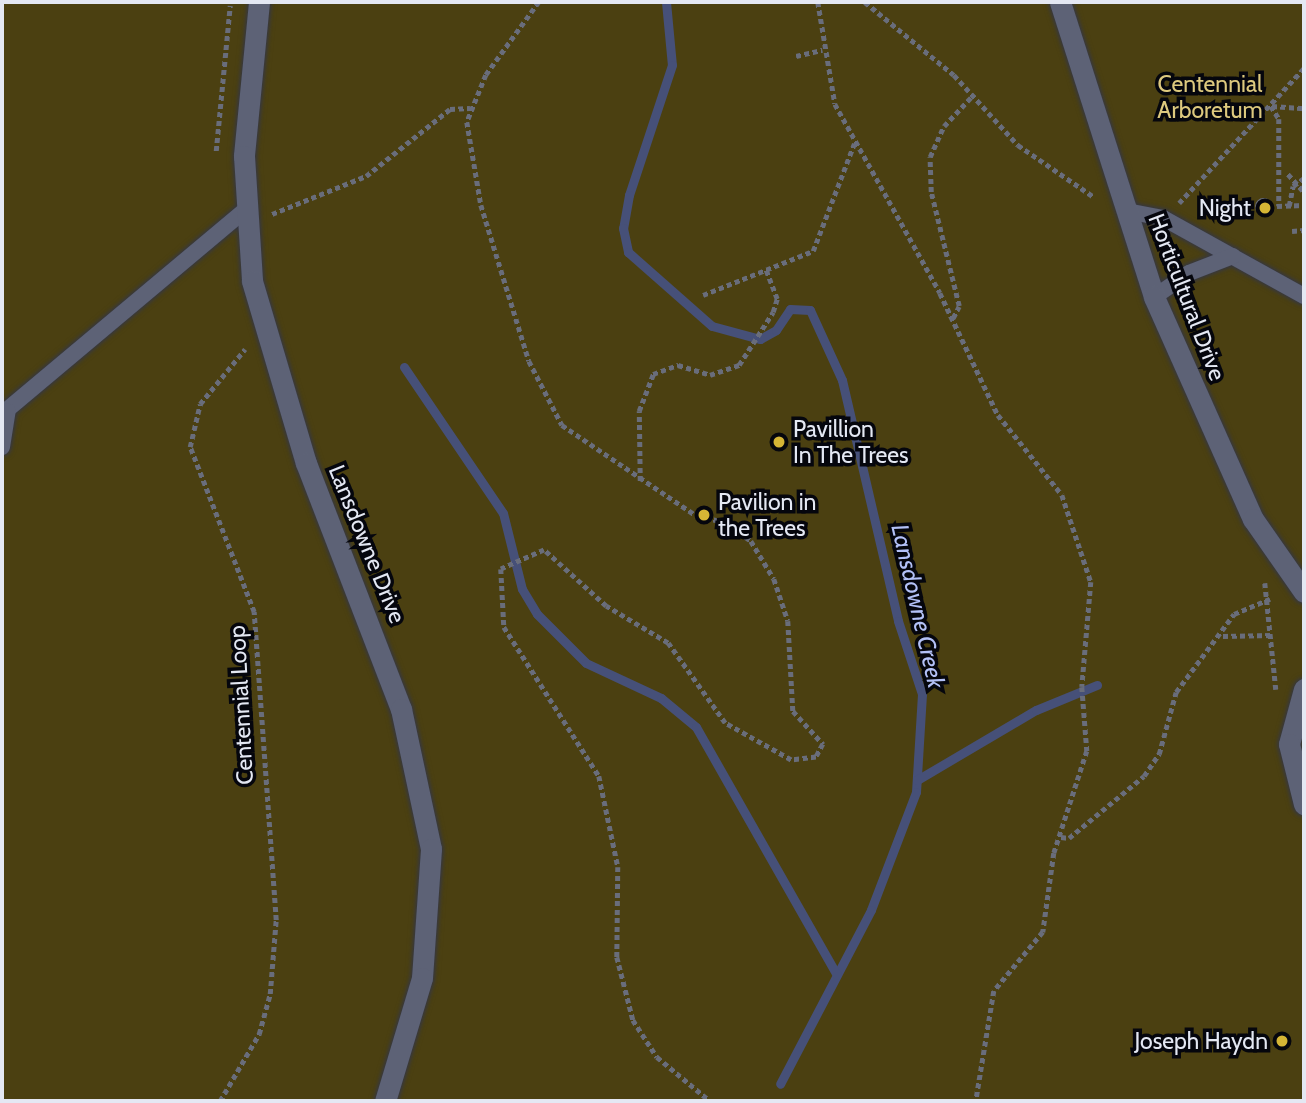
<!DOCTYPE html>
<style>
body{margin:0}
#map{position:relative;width:1306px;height:1103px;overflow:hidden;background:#171b2b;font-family:Cabin,sans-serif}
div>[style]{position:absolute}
.green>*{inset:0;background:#4b4011;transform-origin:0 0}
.stream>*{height:9px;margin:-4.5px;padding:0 4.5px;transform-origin:4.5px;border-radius:4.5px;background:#465078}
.path>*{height:4.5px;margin-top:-2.25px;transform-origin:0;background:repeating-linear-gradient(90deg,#696d7b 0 5px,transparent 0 8.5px)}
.path>.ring{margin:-2.25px;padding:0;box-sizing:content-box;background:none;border:4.5px solid #696d7b;border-radius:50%}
.roads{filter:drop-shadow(0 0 2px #353744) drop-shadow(0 0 2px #353744)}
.lane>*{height:16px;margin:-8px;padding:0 8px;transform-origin:8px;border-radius:8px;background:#5d6276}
.street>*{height:21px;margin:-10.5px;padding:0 10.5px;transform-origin:10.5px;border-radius:10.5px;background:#5d6276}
.dots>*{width:19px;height:19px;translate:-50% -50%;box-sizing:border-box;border:4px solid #05060d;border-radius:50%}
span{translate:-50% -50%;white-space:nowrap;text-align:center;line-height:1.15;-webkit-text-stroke:7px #05060d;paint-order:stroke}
.park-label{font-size:23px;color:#ddc97e}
.poi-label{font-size:23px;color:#e4e8f3}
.right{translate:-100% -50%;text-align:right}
.left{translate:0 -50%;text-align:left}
.street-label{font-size:23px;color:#e4e8f3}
.water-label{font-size:24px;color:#b3c1f7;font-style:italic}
.frame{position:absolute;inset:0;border:4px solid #e4e8f3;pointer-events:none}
</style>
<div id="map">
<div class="green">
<i style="left:2px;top:2px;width:1302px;height:1099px"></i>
</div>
<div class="stream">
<i style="left:666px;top:2px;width:63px;rotate:84.6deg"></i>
<i style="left:672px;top:65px;width:137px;rotate:108.3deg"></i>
<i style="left:629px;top:195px;width:34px;rotate:100deg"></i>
<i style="left:623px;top:228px;width:25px;rotate:78deg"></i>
<i style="left:628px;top:252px;width:112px;rotate:41.4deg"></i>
<i style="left:712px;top:326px;width:50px;rotate:15.2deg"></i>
<i style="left:760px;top:339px;width:18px;rotate:-29deg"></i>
<i style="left:776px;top:330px;width:25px;rotate:-56deg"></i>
<i style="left:790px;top:309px;width:20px;rotate:3deg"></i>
<i style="left:810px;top:310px;width:77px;rotate:65.4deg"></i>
<i style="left:842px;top:380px;width:247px;rotate:76.9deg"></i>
<i style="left:898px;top:621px;width:77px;rotate:71.8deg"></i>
<i style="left:922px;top:694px;width:98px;rotate:93.5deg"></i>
<i style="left:916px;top:792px;width:126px;rotate:110.9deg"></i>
<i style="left:871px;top:910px;width:196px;rotate:117.6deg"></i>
<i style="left:404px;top:367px;width:176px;rotate:55.9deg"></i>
<i style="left:503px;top:513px;width:78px;rotate:76deg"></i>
<i style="left:522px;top:589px;width:29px;rotate:59deg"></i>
<i style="left:537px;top:614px;width:69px;rotate:45deg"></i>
<i style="left:586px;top:663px;width:83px;rotate:25deg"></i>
<i style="left:661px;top:698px;width:45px;rotate:39.6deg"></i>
<i style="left:696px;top:727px;width:285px;rotate:60.4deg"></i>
<i style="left:917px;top:780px;width:138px;rotate:-30.5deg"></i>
<i style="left:1036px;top:710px;width:66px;rotate:-22.3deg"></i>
</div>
<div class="path">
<i style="left:539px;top:2px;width:90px;rotate:126deg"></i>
<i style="left:486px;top:75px;width:51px;rotate:112deg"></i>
<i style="left:467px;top:122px;width:84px;rotate:80.4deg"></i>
<i style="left:481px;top:205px;width:163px;rotate:72.9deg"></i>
<i style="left:529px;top:361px;width:72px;rotate:62.7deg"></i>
<i style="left:562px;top:425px;width:163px;rotate:34deg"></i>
<i style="left:697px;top:516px;width:29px;rotate:12deg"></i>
<i style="left:725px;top:522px;width:32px;rotate:36deg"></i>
<i style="left:751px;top:541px;width:44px;rotate:58.8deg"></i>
<i style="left:774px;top:579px;width:44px;rotate:71.6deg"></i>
<i style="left:788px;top:621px;width:90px;rotate:86.8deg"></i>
<i style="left:793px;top:711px;width:45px;rotate:47.7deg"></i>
<i style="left:823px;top:744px;width:15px;rotate:118deg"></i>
<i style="left:816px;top:757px;width:25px;rotate:173deg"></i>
<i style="left:791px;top:760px;width:76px;rotate:-150.7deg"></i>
<i style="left:725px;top:723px;width:98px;rotate:-125.5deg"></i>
<i style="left:668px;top:643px;width:72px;rotate:-149.2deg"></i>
<i style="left:606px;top:606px;width:84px;rotate:-137.9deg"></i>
<i style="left:544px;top:550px;width:47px;rotate:156.2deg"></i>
<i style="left:501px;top:569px;width:58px;rotate:87deg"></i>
<i style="left:504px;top:627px;width:177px;rotate:57.5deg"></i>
<i style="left:599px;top:776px;width:93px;rotate:78.2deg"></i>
<i style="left:618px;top:867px;width:90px;rotate:90.6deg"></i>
<i style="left:617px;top:957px;width:65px;rotate:75.7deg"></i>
<i style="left:633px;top:1020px;width:44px;rotate:57deg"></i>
<i style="left:657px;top:1057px;width:69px;rotate:39.7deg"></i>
<i style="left:818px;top:2px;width:103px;rotate:80.5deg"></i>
<i style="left:835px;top:104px;width:216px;rotate:60.9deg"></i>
<i style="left:940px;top:293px;width:135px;rotate:64.6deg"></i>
<i style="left:998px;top:415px;width:102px;rotate:51.3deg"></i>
<i style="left:1062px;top:495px;width:92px;rotate:71.6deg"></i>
<i style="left:1091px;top:582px;width:105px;rotate:94.9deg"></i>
<i style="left:1082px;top:687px;width:64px;rotate:85.5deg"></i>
<i style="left:1087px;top:751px;width:107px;rotate:107.9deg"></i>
<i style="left:1054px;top:853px;width:80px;rotate:97.9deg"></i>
<i style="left:1043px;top:932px;width:77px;rotate:129.7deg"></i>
<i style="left:994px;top:991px;width:111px;rotate:99.3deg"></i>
<i style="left:865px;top:2px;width:115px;rotate:39.4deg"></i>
<i style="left:954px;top:75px;width:95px;rotate:47.6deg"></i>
<i style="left:1018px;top:145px;width:92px;rotate:34.4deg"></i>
<i style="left:796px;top:56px;width:27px;rotate:-13deg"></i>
<i style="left:1271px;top:106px;width:15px;rotate:58deg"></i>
<i style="left:1279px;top:119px;width:87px;rotate:90deg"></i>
<i style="left:1272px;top:106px;width:32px;rotate:4deg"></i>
<i style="left:216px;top:151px;width:146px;rotate:-84.5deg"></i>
<i style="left:1288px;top:174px;width:24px;rotate:48deg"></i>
<i class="ring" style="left:1257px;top:200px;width:9.5px;height:9.5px"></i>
<i style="left:1179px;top:203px;width:184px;rotate:-47.2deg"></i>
<i style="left:1277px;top:206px;width:27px;rotate:-2deg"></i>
<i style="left:1289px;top:206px;width:20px;rotate:-79deg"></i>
<i style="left:1293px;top:186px;width:14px;rotate:-36deg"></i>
<i style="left:272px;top:214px;width:101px;rotate:-22deg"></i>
<i style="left:366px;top:176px;width:107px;rotate:-38.6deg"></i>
<i style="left:450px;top:109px;width:20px;rotate:-3deg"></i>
<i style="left:1292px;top:231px;width:12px;rotate:-5deg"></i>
<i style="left:703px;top:295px;width:118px;rotate:-21.8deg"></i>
<i style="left:813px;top:251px;width:115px;rotate:-69deg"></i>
<i style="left:953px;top:318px;width:13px;rotate:-63deg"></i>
<i style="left:959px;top:306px;width:117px;rotate:-103.8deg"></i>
<i style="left:931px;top:192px;width:35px;rotate:-92deg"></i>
<i style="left:930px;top:157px;width:34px;rotate:-66deg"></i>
<i style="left:944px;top:126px;width:44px;rotate:-46.8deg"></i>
<i style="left:640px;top:481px;width:70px;rotate:-90.8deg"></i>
<i style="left:639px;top:411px;width:40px;rotate:-69deg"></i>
<i style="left:653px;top:374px;width:27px;rotate:-20deg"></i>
<i style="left:678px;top:365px;width:34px;rotate:17deg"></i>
<i style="left:710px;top:375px;width:31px;rotate:-19deg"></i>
<i style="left:739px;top:365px;width:63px;rotate:-57.3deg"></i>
<i style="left:773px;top:312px;width:14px;rotate:-73deg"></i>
<i style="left:777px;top:299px;width:31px;rotate:-111deg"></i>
<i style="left:1265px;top:583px;width:107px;rotate:84.1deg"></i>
<i style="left:1223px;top:636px;width:51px;rotate:-1.1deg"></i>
<i style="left:1061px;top:837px;width:8px;rotate:7deg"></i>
<i style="left:1069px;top:838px;width:97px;rotate:-39.6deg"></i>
<i style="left:1144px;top:776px;width:27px;rotate:-56deg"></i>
<i style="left:1159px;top:754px;width:64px;rotate:-74.7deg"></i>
<i style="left:1176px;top:692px;width:97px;rotate:-53.4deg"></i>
<i style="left:1234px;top:614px;width:39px;rotate:-23deg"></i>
<i style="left:220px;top:1101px;width:78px;rotate:-59.8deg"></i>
<i style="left:259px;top:1034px;width:41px;rotate:-74.6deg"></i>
<i style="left:270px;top:994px;width:74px;rotate:-85.4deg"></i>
<i style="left:276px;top:920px;width:309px;rotate:-94.1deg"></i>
<i style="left:254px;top:612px;width:177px;rotate:-111.2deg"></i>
<i style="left:190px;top:447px;width:44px;rotate:-76.9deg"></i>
<i style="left:200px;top:404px;width:71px;rotate:-50.7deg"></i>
</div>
<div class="roads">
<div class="lane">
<i style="left:1127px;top:211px;width:37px;rotate:11deg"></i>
<i style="left:1163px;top:218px;width:161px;rotate:29deg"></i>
<i style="left:1154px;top:297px;width:42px;rotate:-34.4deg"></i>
<i style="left:1189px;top:273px;width:47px;rotate:-21.1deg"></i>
<i style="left:2px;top:414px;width:316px;rotate:-40deg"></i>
<i style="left:2px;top:447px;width:36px;rotate:-81deg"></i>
</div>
<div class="street">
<i style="left:259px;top:2px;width:155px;rotate:95.6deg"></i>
<i style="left:244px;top:156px;width:125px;rotate:86.3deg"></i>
<i style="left:252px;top:281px;width:190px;rotate:73.5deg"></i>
<i style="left:306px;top:463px;width:264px;rotate:68.9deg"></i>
<i style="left:401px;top:709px;width:143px;rotate:77.9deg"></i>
<i style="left:431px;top:849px;width:129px;rotate:94deg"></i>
<i style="left:422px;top:978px;width:128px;rotate:106.7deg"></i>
<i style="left:1060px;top:2px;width:310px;rotate:72.3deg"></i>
<i style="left:1154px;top:297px;width:243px;rotate:66deg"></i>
<i style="left:1253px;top:519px;width:89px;rotate:55.1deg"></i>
<i style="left:1304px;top:689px;width:57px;rotate:105.3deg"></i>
<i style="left:1289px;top:744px;width:62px;rotate:76deg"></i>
</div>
</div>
<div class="dots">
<i style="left:1265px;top:208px;background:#d5b535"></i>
<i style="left:779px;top:442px;background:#d5b535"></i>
<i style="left:704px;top:515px;background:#d5b535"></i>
<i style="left:1282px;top:1041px;background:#d5b535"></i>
</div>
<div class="park-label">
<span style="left:1210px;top:97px">Centennial<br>Arboretum</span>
</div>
<div class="poi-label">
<span class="right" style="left:1251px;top:208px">Night</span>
<span class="left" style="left:793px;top:442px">Pavillion<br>In The Trees</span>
<span class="left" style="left:718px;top:515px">Pavilion in<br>the Trees</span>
<span class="right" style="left:1268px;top:1041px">Joseph Haydn</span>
</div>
<div class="street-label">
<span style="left:1187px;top:297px;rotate:69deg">Horticultural Drive</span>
<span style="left:367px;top:544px;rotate:68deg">Lansdowne Drive</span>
<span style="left:241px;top:705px;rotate:-93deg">Centennial Loop</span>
</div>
<div class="water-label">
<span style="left:918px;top:606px;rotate:77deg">Lansdowne Creek</span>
</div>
<div class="frame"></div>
</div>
